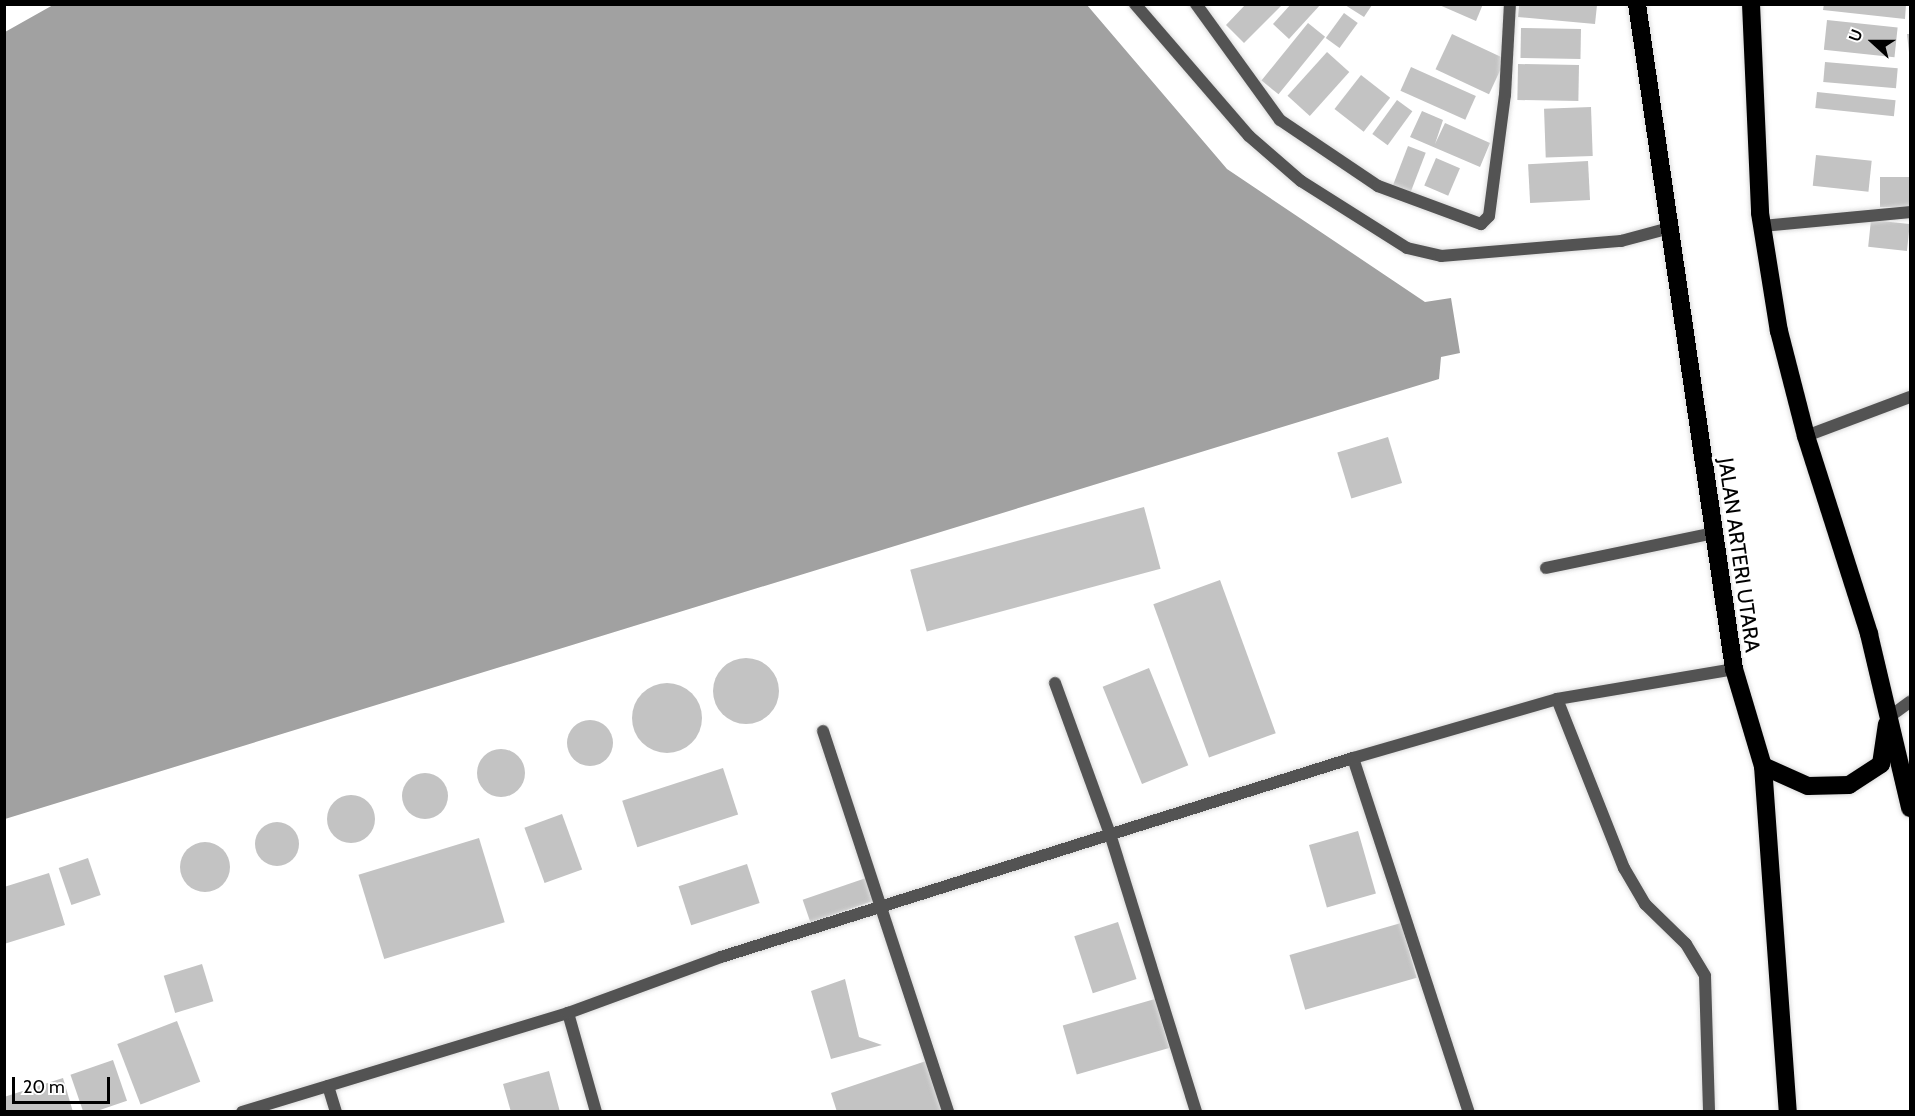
<!DOCTYPE html>
<style>
body{margin:0}
#map{position:relative;width:1915px;height:1116px;overflow:hidden;background:#fff;font-family:Cabin,sans-serif}
div>[style]{position:absolute}
.water>*{inset:0;background:#a1a1a1}
.building>*{inset:0;background:#c3c3c3;transform-origin:0 0}
.round{border-radius:50%}
.roads{filter:drop-shadow(0 0 2px #dbdbdb) drop-shadow(0 0 2px #dbdbdb)}
.lane>*{height:12px;margin:-6px;padding:0 6px;transform-origin:6px;border-radius:6px;background:#535353}
.street>*{height:12px;margin:-6px;padding:0 6px;transform-origin:6px;border-radius:6px;background:#535353}
.highway>*{height:18px;margin:-9px;padding:0 9px;transform-origin:9px;border-radius:9px;background:#000}
span{translate:-50% -50%;white-space:nowrap;text-align:center;line-height:1.15;-webkit-text-stroke:6px #fff;paint-order:stroke}
.street-label{font-size:21px;color:#000}
.frame{position:absolute;inset:0;border:6px solid #000;pointer-events:none}
.north{position:absolute;left:1843px;top:12px;width:60px;height:60px;-webkit-text-stroke:4px #fff;paint-order:stroke;rotate:291deg;font-size:16px;font-weight:700;line-height:24px;text-align:center;color:#000}
.north::after{content:'';display:block;margin:auto;width:21px;height:27px;background:#000;clip-path:polygon(50% 0,100% 100%,50% 72%,0 100%)}
.scale{position:absolute;left:12px;top:1077px;width:98px;height:27px;box-sizing:border-box;border:3px solid #000;border-top:0;padding-left:8px;font-size:18px;line-height:21px;white-space:nowrap;color:#000;-webkit-text-stroke:4px #fff;paint-order:stroke}
</style>
<div id="map">
<div class="water">
<i style="clip-path:polygon(53px 5px,1087px 5px,1227px 169px,1425px 302px,1451px 298px,1460px 353px,1441px 357px,1439px 379px,5px 819px,5px 32px)"></i>
</div>
<div class="building">
<i style="clip-path:polygon(1246px 4px,1283px 4px,1244px 43px,1226px 25px)"></i>
<i style="clip-path:polygon(1291px 4px,1321px 4px,1289px 39px,1273px 24px)"></i>
<i style="clip-path:polygon(1437px 4px,1483px 4px,1476px 21px)"></i>
<i style="clip-path:polygon(1824px 4px,1906px 4px,1905px 19px,1823px 10px)"></i>
<i style="clip-path:polygon(1345px 5px,1372px 5px,1364px 17px)"></i>
<i style="clip-path:polygon(1519px 5px,1597px 5px,1595px 24px,1518px 17px)"></i>
<i style="left:1344px;top:13px;width:17px;height:31px;rotate:36deg"></i>
<i style="left:1827px;top:20px;width:71px;height:30px;rotate:6deg"></i>
<i style="left:1308px;top:23px;width:22px;height:74px;rotate:39deg"></i>
<i style="left:1521px;top:28px;width:60px;height:30px;rotate:1deg"></i>
<i style="left:1452px;top:34px;width:59px;height:39px;rotate:25deg"></i>
<i style="clip-path:polygon(1907px 34px,1910px 34px,1910px 52px,1909px 52px)"></i>
<i style="left:1327px;top:52px;width:30px;height:59px;rotate:42deg"></i>
<i style="left:1825px;top:62px;width:73px;height:20px;rotate:5deg"></i>
<i style="left:1518px;top:64px;width:61px;height:36px;rotate:1deg"></i>
<i style="left:1411px;top:67px;width:71px;height:26px;rotate:24deg"></i>
<i style="left:1361px;top:75px;width:37px;height:43px;rotate:38deg"></i>
<i style="left:1817px;top:92px;width:79px;height:16px;rotate:6deg"></i>
<i style="left:1397px;top:100px;width:19px;height:42px;rotate:36deg"></i>
<i style="left:1591px;top:107px;width:49px;height:47px;rotate:88deg"></i>
<i style="clip-path:polygon(1422px 111px,1443px 120px,1435px 144px,1445px 123px,1490px 143px,1480px 167px,1410px 137px)"></i>
<i style="left:1408px;top:146px;width:19px;height:42px;rotate:21deg"></i>
<i style="left:1816px;top:155px;width:56px;height:31px;rotate:6deg"></i>
<i style="left:1436px;top:158px;width:26px;height:30px;rotate:23deg"></i>
<i style="left:1588px;top:161px;width:39px;height:60px;rotate:87deg"></i>
<i style="left:1880px;top:177px;width:30px;height:30px"></i>
<i style="left:1871px;top:220px;width:39px;height:27px;rotate:6deg"></i>
<i style="left:1388px;top:437px;width:48px;height:53px;rotate:73deg"></i>
<i style="left:1144px;top:507px;width:64px;height:242px;rotate:75deg"></i>
<i style="left:1220px;top:580px;width:163px;height:71px;rotate:70deg"></i>
<i class="round" style="left:713px;top:658px;width:66px;height:66px"></i>
<i style="left:1149px;top:668px;width:105px;height:50px;rotate:68deg"></i>
<i class="round" style="left:632px;top:683px;width:70px;height:70px"></i>
<i class="round" style="left:567px;top:720px;width:46px;height:46px"></i>
<i class="round" style="left:477px;top:749px;width:48px;height:48px"></i>
<i style="left:723px;top:768px;width:49px;height:106px;rotate:72deg"></i>
<i class="round" style="left:402px;top:773px;width:46px;height:46px"></i>
<i class="round" style="left:327px;top:795px;width:48px;height:48px"></i>
<i style="left:562px;top:814px;width:59px;height:40px;rotate:70deg"></i>
<i class="round" style="left:255px;top:822px;width:44px;height:44px"></i>
<i style="left:1358px;top:831px;width:65px;height:51px;rotate:74deg"></i>
<i style="left:479px;top:838px;width:88px;height:126px;rotate:73deg"></i>
<i class="round" style="left:180px;top:842px;width:50px;height:50px"></i>
<i style="left:88px;top:858px;width:39px;height:31px;rotate:71deg"></i>
<i style="left:747px;top:864px;width:41px;height:72px;rotate:72deg"></i>
<i style="clip-path:polygon(49px 873px,65px 925px,4px 944px,4px 887px)"></i>
<i style="left:866px;top:878px;width:24px;height:67px;rotate:71deg"></i>
<i style="left:1118px;top:922px;width:60px;height:46px;rotate:72deg"></i>
<i style="left:1401px;top:923px;width:57px;height:116px;rotate:74deg"></i>
<i style="left:202px;top:964px;width:39px;height:40px;rotate:73deg"></i>
<i style="clip-path:polygon(845px 979px,859px 1037px,882px 1045px,831px 1059px,811px 991px)"></i>
<i style="left:1155px;top:999px;width:51px;height:96px;rotate:74deg"></i>
<i style="left:177px;top:1021px;width:65px;height:64px;rotate:69deg"></i>
<i style="left:113px;top:1060px;width:43px;height:45px;rotate:71deg"></i>
<i style="clip-path:polygon(926px 1061px,942px 1112px,837px 1112px,831px 1093px)"></i>
<i style="clip-path:polygon(549px 1071px,560px 1112px,511px 1112px,503px 1084px)"></i>
<i style="clip-path:polygon(63px 1078px,73px 1112px,4px 1112px,4px 1097px)"></i>
</div>
<div class="roads">
<div class="lane">
<i style="left:1806px;top:436px;width:111px;rotate:-20.6deg"></i>
<i style="left:1546px;top:568px;width:171px;rotate:-11.8deg"></i>
<i style="left:1055px;top:683px;width:164px;rotate:70deg"></i>
<i style="left:1111px;top:837px;width:288px;rotate:72.8deg"></i>
<i style="left:1557px;top:699px;width:182px;rotate:68.4deg"></i>
<i style="left:1624px;top:868px;width:42px;rotate:59.7deg"></i>
<i style="left:1645px;top:904px;width:57px;rotate:44.3deg"></i>
<i style="left:1686px;top:944px;width:37px;rotate:59deg"></i>
<i style="left:1705px;top:976px;width:136px;rotate:88.3deg"></i>
<i style="left:823px;top:731px;width:401px;rotate:71.8deg"></i>
<i style="left:1353px;top:758px;width:373px;rotate:71.9deg"></i>
<i style="left:568px;top:1013px;width:103px;rotate:74.2deg"></i>
<i style="left:328px;top:1086px;width:27px;rotate:73deg"></i>
<i style="left:242px;top:1112px;width:341px;rotate:-16.9deg"></i>
<i style="left:568px;top:1013px;width:163px;rotate:-20.1deg"></i>
<i style="left:721px;top:957px;width:663px;rotate:-17.48deg"></i>
<i style="left:1353px;top:758px;width:212px;rotate:-16.1deg"></i>
<i style="left:1557px;top:699px;width:180px;rotate:-9.6deg"></i>
</div>
<div class="street">
<i style="left:1135px;top:4px;width:174px;rotate:49.2deg"></i>
<i style="left:1249px;top:136px;width:69px;rotate:40.9deg"></i>
<i style="left:1301px;top:181px;width:125px;rotate:32.3deg"></i>
<i style="left:1407px;top:248px;width:35px;rotate:13deg"></i>
<i style="left:1441px;top:256px;width:181px;rotate:-4.8deg"></i>
<i style="left:1621px;top:241px;width:47px;rotate:-14.9deg"></i>
<i style="left:1196px;top:4px;width:143px;rotate:54.1deg"></i>
<i style="left:1280px;top:120px;width:118px;rotate:34deg"></i>
<i style="left:1378px;top:186px;width:110px;rotate:20.3deg"></i>
<i style="left:1481px;top:224px;width:11px;rotate:-45deg"></i>
<i style="left:1489px;top:216px;width:122px;rotate:-82.5deg"></i>
<i style="left:1505px;top:95px;width:91px;rotate:-86.9deg"></i>
<i style="left:1763px;top:226px;width:148px;rotate:-5.4deg"></i>
<i style="left:1889px;top:717px;width:26px;rotate:-36deg"></i>
</div>
<div class="highway">
<i style="left:1637px;top:4px;width:672px;rotate:81.7deg"></i>
<i style="left:1734px;top:669px;width:101px;rotate:73.4deg"></i>
<i style="left:1763px;top:766px;width:347px;rotate:85.9deg"></i>
<i style="left:1751px;top:4px;width:209px;rotate:87.5deg"></i>
<i style="left:1760px;top:213px;width:120px;rotate:80.9deg"></i>
<i style="left:1779px;top:331px;width:108px;rotate:75.6deg"></i>
<i style="left:1806px;top:436px;width:208px;rotate:72.3deg"></i>
<i style="left:1869px;top:634px;width:179px;rotate:76.7deg"></i>
<i style="left:1763px;top:766px;width:49px;rotate:24deg"></i>
<i style="left:1808px;top:786px;width:41px;rotate:-1.4deg"></i>
<i style="left:1849px;top:785px;width:38px;rotate:-33deg"></i>
<i style="left:1881px;top:764px;width:40px;rotate:-81.5deg"></i>
</div>
</div>
<div class="street-label">
<span style="left:1739px;top:555px;rotate:82deg">JALAN ARTERI UTARA</span>
</div>
<div class="frame"></div>
<div class="north">U</div>
<div class="scale">20 m</div>
</div>
